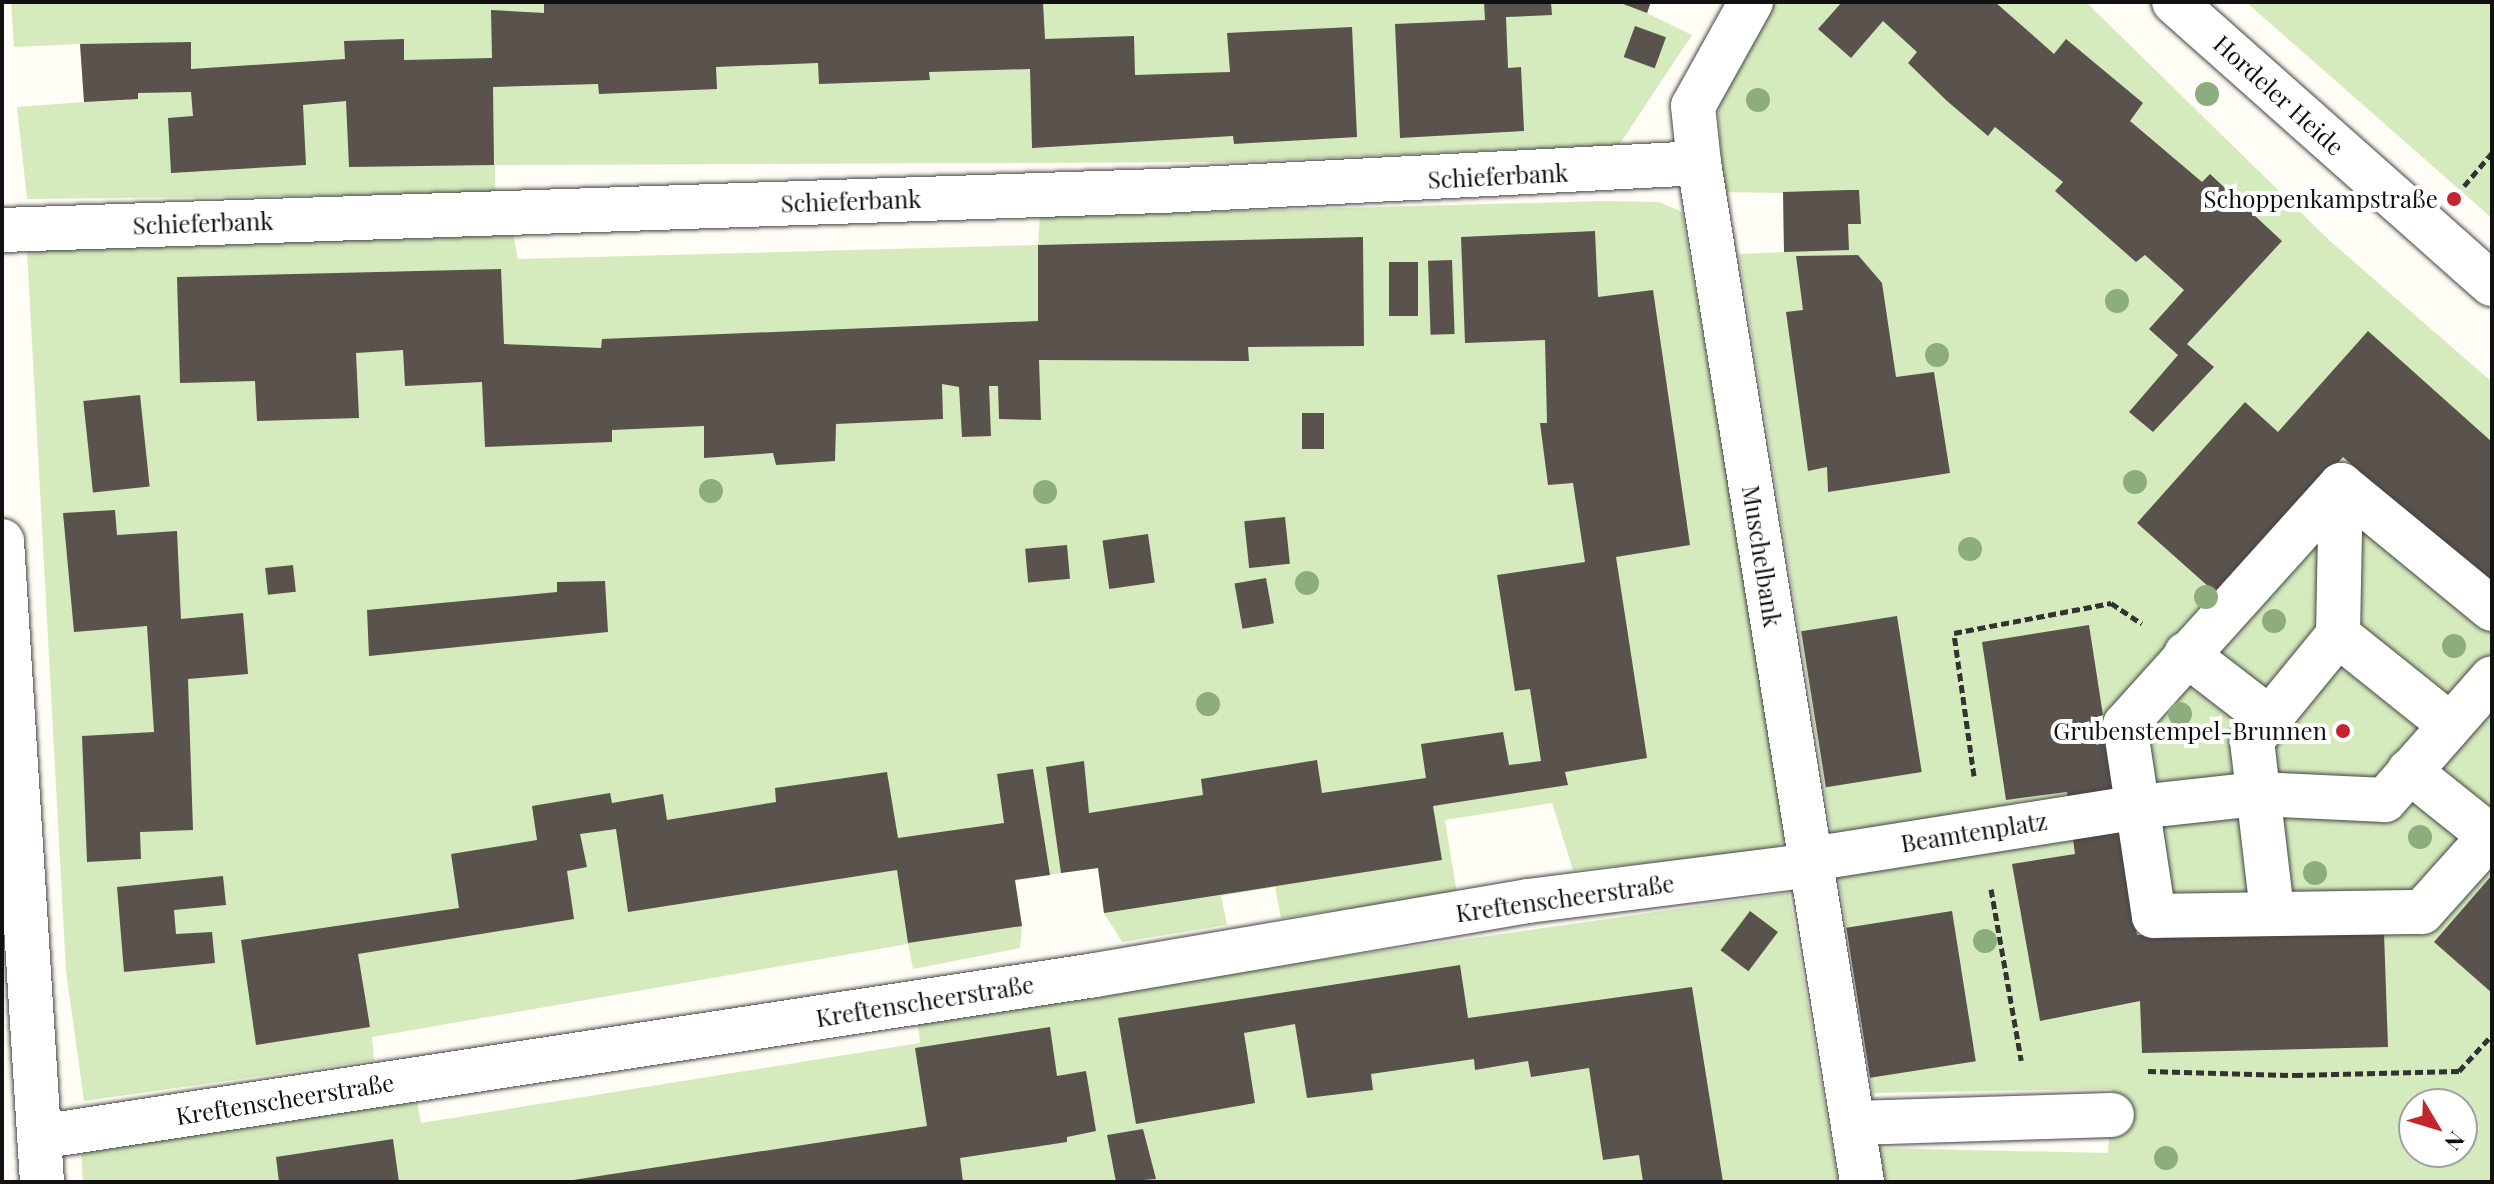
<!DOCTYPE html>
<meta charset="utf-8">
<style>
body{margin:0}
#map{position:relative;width:2494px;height:1184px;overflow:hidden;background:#fffdf5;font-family:"Playfair Display",serif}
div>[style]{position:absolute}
.green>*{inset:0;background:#d5ebbd}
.building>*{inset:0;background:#5a524d;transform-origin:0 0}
.path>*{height:5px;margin-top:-2.5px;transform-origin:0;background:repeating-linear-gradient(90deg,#333 0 8px,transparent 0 12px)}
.roads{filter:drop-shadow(0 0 2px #444) drop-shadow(0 0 2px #444)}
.pedestrian>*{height:44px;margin:-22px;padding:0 22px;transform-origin:22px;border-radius:22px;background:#fff}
.minor>*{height:44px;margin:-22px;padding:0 22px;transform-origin:22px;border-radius:22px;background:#fff}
.trees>*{width:24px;height:24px;margin:-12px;border-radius:50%;background:#8dad7f}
.dots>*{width:22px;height:22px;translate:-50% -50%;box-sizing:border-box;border:4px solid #fff;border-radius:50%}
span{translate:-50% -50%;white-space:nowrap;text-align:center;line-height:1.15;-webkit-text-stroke:8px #fff;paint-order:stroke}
.street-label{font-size:24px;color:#111}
.poi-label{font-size:24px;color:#111}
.right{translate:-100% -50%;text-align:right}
.frame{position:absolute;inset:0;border:4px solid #111;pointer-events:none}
.north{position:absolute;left:2398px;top:1088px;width:80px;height:80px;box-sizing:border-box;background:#fff;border:2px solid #a0a0a0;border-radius:50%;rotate:128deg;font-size:22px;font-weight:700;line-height:32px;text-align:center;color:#111}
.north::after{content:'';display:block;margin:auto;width:28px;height:36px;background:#c4262e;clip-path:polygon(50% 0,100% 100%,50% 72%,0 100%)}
</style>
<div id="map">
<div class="green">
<i style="clip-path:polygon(11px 2px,1651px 2px,1647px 13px,1692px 35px,1619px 145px,1232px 162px,495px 165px,495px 194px,27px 199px,17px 107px,84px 102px,80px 44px,14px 47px)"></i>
<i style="clip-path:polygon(evenodd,1775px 2px,2086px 2px,2330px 241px,2492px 382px,2492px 1182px,1884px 1182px,1877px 1148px,2108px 1153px,2112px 1089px,1873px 1093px,1739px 254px,1784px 252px,1783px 193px,1723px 192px,1718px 100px,1775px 2px,2414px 1104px,2462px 1104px,2462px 1152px,2414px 1152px,2414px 1104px)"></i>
<i style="clip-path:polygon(2246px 2px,2492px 2px,2492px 218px,2486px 213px)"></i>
<i style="clip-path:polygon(1604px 201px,1659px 202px,1682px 212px,1788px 835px,1775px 851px,1573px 870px,1552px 803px,1445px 820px,1457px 894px,1281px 918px,1275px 887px,1221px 896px,1227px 925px,1122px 942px,1104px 913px,1098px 868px,1061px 873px,1013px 881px,1022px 926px,1020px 948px,913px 969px,908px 944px,372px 1037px,374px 1060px,84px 1101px,66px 971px,27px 250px,513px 233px,518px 259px,1038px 245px,1040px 216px)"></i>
<i style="clip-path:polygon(1789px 893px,1838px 1182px,83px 1182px,81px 1149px,416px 1097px,421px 1123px,920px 1043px,917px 1017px)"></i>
</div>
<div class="building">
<i style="clip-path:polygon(544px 2px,1043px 2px,1045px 39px,1134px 36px,1135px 75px,1230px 72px,1227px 33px,1352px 27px,1357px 137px,1234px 144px,1233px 136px,1032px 148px,1030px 69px,929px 72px,930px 80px,819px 84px,818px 63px,716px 67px,717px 89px,599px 94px,598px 84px,493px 87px,494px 165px,349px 167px,346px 101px,303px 105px,306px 165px,171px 173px,168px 118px,193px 116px,191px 92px,138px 93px,138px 99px,84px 102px,80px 44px,191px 42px,191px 69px,345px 59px,344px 41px,404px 39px,404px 60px,492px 58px,491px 10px,544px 13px)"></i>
<i style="clip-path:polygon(1484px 2px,1551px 2px,1552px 15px,1506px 17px,1508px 68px,1521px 67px,1524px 131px,1400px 138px,1395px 24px,1485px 20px)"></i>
<i style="clip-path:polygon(1618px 2px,1651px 2px,1647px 13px)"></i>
<i style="clip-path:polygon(1842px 2px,1995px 2px,2054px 54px,2066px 39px,2143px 103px,2130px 121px,2202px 182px,2210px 174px,2282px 241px,2187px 344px,2214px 367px,2153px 432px,2129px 412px,2178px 355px,2149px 329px,2184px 290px,2145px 255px,2136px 262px,2055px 191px,2063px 182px,1995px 127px,1988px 136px,1947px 101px,1908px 63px,1917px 52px,1883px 21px,1851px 58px,1818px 29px)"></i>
<i style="left:1635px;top:26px;width:33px;height:33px;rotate:20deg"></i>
<i style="clip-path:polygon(1848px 190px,1859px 190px,1861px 224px,1848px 224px,1849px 250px,1784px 252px,1783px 192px)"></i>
<i style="clip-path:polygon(1595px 231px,1598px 297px,1653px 290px,1690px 545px,1616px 557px,1647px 758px,1565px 772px,1568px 785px,1433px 806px,1442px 860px,1104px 913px,1098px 868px,1061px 873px,1046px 767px,1084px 761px,1089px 813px,1203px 795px,1201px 779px,1317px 760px,1322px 793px,1426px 778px,1421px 744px,1503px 732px,1509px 765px,1541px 761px,1530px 689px,1515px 691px,1497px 575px,1585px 562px,1573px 483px,1548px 485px,1540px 423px,1547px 423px,1545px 340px,1465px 343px,1461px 237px)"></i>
<i style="clip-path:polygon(1363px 237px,1364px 346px,1248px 347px,1249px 361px,1039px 360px,1041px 420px,999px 419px,998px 386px,989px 386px,991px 436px,962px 437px,959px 387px,942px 384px,943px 419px,836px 424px,835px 461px,776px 465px,773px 453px,704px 458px,704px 426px,612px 430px,612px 442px,485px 447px,482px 382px,405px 386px,403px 350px,356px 353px,359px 418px,257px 421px,255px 381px,180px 383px,177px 277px,501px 269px,504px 344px,601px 348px,602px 339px,1038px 321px,1038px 245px)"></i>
<i style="clip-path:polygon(1858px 255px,1882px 283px,1896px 377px,1934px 372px,1950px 473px,1828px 492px,1827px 467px,1808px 471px,1786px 312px,1803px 310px,1796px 256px)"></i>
<i style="left:1452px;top:260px;width:74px;height:24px;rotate:88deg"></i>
<i style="left:1418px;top:262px;width:54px;height:29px;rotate:90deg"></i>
<i style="clip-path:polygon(2368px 331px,2492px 442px,2492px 590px,2343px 457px,2218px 595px,2137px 523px,2245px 402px,2278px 432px)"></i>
<i style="left:140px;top:395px;width:92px;height:57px;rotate:84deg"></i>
<i style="left:1302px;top:413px;width:22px;height:36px"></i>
<i style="clip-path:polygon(115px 510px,117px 535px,177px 531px,181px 619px,243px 613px,248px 674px,188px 679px,193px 830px,140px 832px,141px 859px,87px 862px,82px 736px,154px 732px,147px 626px,74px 632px,63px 513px)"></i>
<i style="left:1285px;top:517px;width:47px;height:41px;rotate:84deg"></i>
<i style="left:1148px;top:534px;width:49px;height:46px;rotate:82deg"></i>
<i style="left:1067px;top:545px;width:34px;height:42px;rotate:85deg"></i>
<i style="left:293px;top:565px;width:27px;height:28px;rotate:84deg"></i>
<i style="left:1266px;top:578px;width:46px;height:32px;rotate:80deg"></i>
<i style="clip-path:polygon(605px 581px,608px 632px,369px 656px,367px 610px,557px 592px,557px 582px)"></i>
<i style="left:1897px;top:616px;width:158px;height:97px;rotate:81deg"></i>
<i style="clip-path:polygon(2089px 625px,2137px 935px,2384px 932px,2388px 1047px,2142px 1053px,2140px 1001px,2040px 1021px,2012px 864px,2075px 854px,2067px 792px,2006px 800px,1982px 642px)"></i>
<i style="clip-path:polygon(1033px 769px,1050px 875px,1015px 880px,1022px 926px,908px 943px,897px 870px,628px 912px,616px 829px,580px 834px,587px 867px,567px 871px,574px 919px,358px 954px,370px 1027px,256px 1045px,241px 940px,459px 908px,451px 854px,537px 840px,532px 806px,610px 793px,612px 803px,663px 794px,667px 820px,776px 802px,775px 788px,887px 772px,898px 838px,1004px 823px,997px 774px)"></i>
<i style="clip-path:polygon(2492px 875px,2492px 993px,2434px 942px)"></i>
<i style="clip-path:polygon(223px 876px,226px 905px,174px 910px,176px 934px,212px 932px,215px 963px,124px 972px,117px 887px)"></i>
<i style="left:1750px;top:911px;width:35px;height:49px;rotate:37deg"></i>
<i style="left:1952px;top:911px;width:152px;height:107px;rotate:81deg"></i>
<i style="clip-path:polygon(1460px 965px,1468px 1018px,1692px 987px,1723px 1182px,1643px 1182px,1639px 1155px,1603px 1160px,1589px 1068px,1531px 1077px,1528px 1061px,1475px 1070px,1474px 1059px,1371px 1074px,1373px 1090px,1307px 1098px,1295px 1024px,1244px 1033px,1255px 1103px,1136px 1124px,1118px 1018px)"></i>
<i style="clip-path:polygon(1050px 1027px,1057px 1076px,1086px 1071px,1096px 1131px,1067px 1137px,1067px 1142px,960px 1158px,963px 1182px,560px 1182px,927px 1126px,915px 1048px)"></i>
<i style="clip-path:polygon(1143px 1129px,1156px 1179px,1116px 1182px,1107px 1135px)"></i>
<i style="clip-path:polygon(393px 1139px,399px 1182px,279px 1182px,276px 1157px)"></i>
</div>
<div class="path">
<i style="left:2464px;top:186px;width:43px;rotate:-49.7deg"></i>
<i style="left:1974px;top:776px;width:144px;rotate:-98deg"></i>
<i style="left:1954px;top:633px;width:160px;rotate:-10.8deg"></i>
<i style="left:2111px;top:603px;width:37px;rotate:34deg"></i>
<i style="left:1991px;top:889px;width:174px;rotate:80deg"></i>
<i style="left:2148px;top:1071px;width:147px;rotate:1.6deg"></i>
<i style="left:2295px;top:1075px;width:164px;rotate:-1.4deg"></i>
<i style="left:2459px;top:1071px;width:49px;rotate:-47.5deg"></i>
</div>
<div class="roads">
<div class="pedestrian">
<i style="left:2338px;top:635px;width:150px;rotate:-88.9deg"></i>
<i style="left:2186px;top:654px;width:105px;rotate:37.6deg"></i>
<i style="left:2409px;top:771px;width:104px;rotate:38.7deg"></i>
<i style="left:2138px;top:807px;width:121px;rotate:-6.2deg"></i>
<i style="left:2258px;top:794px;width:127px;rotate:2.7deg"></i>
<i style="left:2385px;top:800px;width:162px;rotate:-48.7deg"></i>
<i style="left:2272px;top:911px;width:172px;rotate:-96.7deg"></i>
<i style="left:2252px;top:740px;width:136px;rotate:-50.7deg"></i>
<i style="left:2338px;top:635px;width:142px;rotate:38.7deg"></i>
</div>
<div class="minor">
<i style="left:1751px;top:2px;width:119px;rotate:119.1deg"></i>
<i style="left:1693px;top:106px;width:57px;rotate:84deg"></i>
<i style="left:1699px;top:163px;width:1032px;rotate:80.91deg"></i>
<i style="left:2174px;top:2px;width:425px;rotate:41.6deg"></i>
<i style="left:2px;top:230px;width:1161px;rotate:-1.93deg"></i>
<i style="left:1162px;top:191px;width:538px;rotate:-2.98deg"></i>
<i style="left:2px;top:541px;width:642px;rotate:86.43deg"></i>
<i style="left:2492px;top:609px;width:195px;rotate:-140.6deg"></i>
<i style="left:2341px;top:485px;width:323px;rotate:132deg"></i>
<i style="left:2125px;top:725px;width:193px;rotate:81.4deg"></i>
<i style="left:2154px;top:916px;width:268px;rotate:-0.9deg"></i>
<i style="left:2422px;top:912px;width:105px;rotate:-48.1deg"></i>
<i style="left:1811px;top:859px;width:331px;rotate:-9deg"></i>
<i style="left:1853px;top:1123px;width:259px;rotate:-1.8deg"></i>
<i style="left:39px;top:1137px;width:1068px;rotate:-8.72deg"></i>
<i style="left:1095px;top:975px;width:439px;rotate:-9.7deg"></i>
<i style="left:1528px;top:901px;width:285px;rotate:-7.2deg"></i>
</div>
</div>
<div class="trees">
<i style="left:2207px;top:94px"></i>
<i style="left:1758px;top:100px"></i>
<i style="left:2117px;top:301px"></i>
<i style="left:1937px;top:355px"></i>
<i style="left:2135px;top:482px"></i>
<i style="left:711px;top:491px"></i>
<i style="left:1045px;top:492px"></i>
<i style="left:1970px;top:549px"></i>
<i style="left:1307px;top:583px"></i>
<i style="left:2206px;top:597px"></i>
<i style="left:2274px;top:621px"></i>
<i style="left:2454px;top:646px"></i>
<i style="left:1208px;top:704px"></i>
<i style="left:2180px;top:714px"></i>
<i style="left:2420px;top:837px"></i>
<i style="left:2315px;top:873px"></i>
<i style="left:1985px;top:941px"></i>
<i style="left:2166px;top:1158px"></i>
</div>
<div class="dots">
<i style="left:2454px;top:199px;background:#c4262e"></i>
<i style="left:2343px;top:731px;background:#c4262e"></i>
</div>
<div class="street-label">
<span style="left:2279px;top:95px;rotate:42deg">Hordeler Heide</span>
<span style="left:1498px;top:176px;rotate:-3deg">Schieferbank</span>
<span style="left:851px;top:201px;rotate:-2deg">Schieferbank</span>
<span style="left:203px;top:223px;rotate:-2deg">Schieferbank</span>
<span style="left:1762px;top:556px;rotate:81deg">Muschelbank</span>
<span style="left:1974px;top:832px;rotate:-9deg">Beamtenplatz</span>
<span style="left:1565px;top:898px;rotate:-8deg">Kreftenscheerstraße</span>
<span style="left:925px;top:1001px;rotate:-9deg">Kreftenscheerstraße</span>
<span style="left:285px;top:1099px;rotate:-9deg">Kreftenscheerstraße</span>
</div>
<div class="poi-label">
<span class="right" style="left:2438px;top:199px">Schoppenkampstraße</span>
<span class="right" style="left:2327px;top:731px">Grubenstempel-Brunnen</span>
</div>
<div class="frame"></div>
<div class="north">N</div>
</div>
